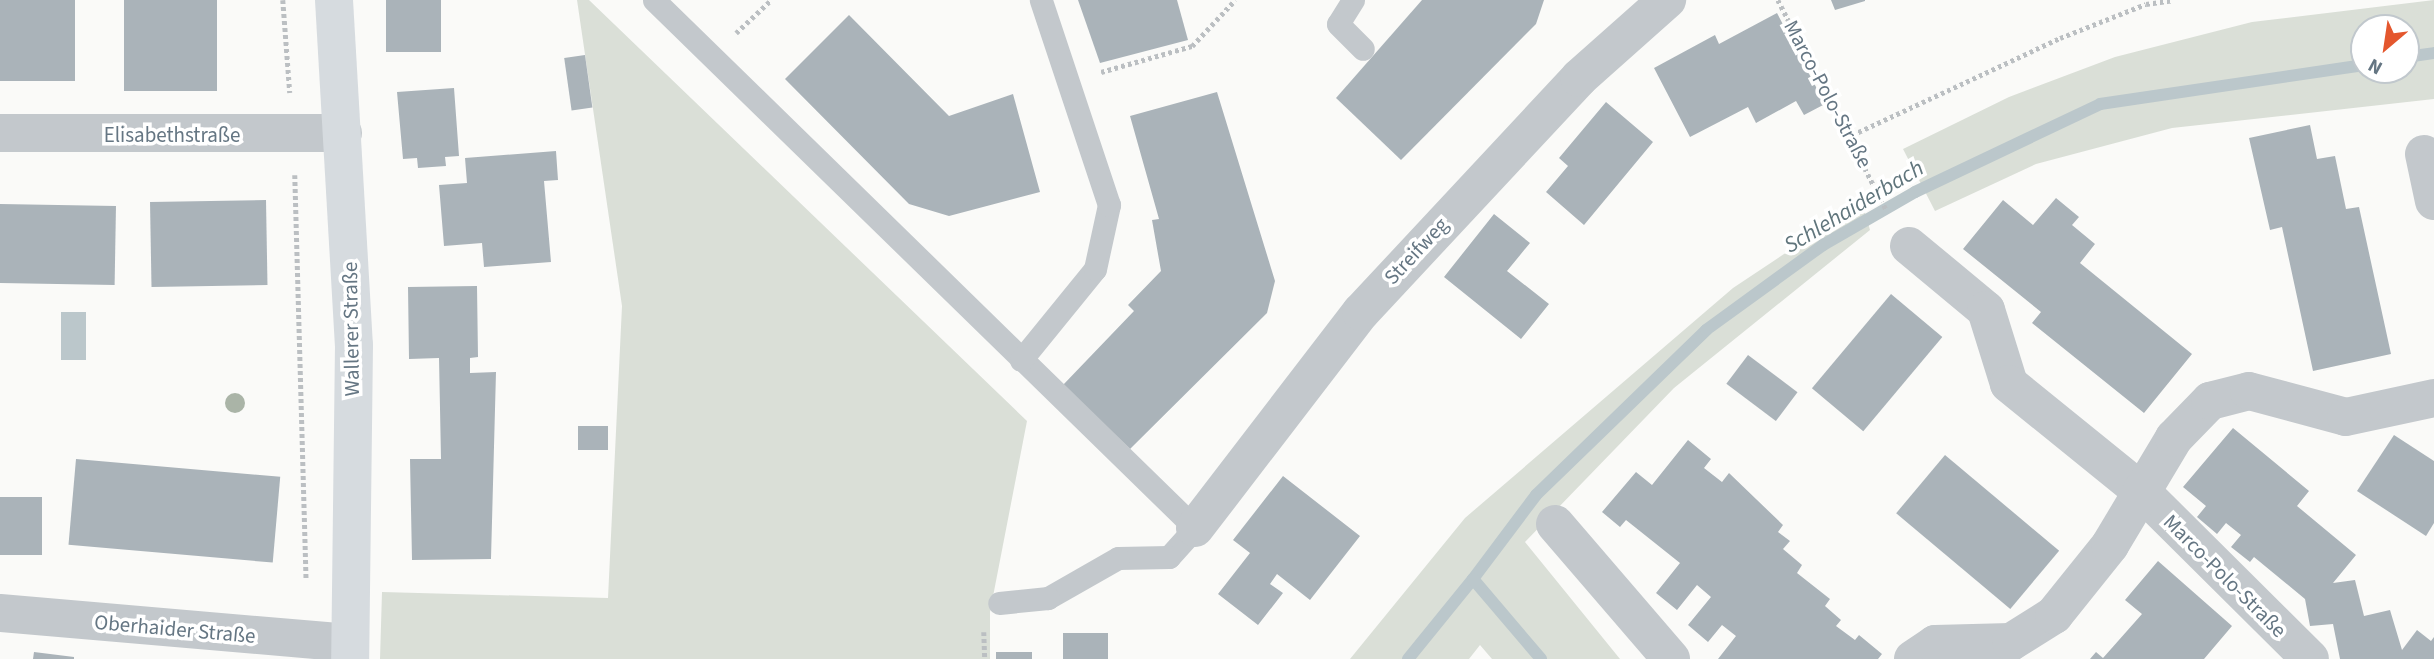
<!DOCTYPE html>
<meta charset="utf-8">
<style>
body{margin:0}
#map{position:relative;width:2434px;height:659px;overflow:hidden;background:#fafaf8;font-family:"Source Sans 3",sans-serif}
div>[style]{position:absolute}
.green>*{inset:0;background:#dadfd7}
.water>*{inset:0;background:#bbc7cb;transform-origin:0 0}
.stream>*{height:12px;margin:-6px;padding:0 6px;transform-origin:6px;border-radius:6px;background:#bbc7cb}
.building>*{inset:0;background:#aab3b9;transform-origin:0 0}
.path>*{height:4.5px;margin-top:-2.25px;transform-origin:0;background:repeating-linear-gradient(90deg,#bbbfc2 0 3.5px,transparent 0 7px)}
.lane>*{height:23px;margin:-11.5px;padding:0 11.5px;transform-origin:11.5px;border-radius:11.5px;background:#c3c8cc}
.street>*{height:38px;margin:-19px;padding:0 19px;transform-origin:19px;border-radius:19px;background:#c3c8cc}
.secondary>*{height:38px;margin:-19px;padding:0 19px;transform-origin:19px;border-radius:19px;background:#d6dbdf}
.trees>*{width:20px;height:20px;margin:-10px;border-radius:50%;background:#aab4a7}
span{translate:-50% -50%;white-space:nowrap;text-align:center;line-height:1.15;-webkit-text-stroke:7px #fff;paint-order:stroke}
.street-label{font-size:21px;color:#657683}
.water-label{font-size:23px;color:#60757c;font-style:italic}
.north{position:absolute;left:2350px;top:14px;width:70px;height:70px;box-sizing:border-box;background:#fff;border:2px solid #c1c8cd;border-radius:50%;rotate:209deg;font-size:19px;font-weight:700;line-height:28px;text-align:center;color:#657683}
.north::after{content:'';display:block;margin:auto;width:24px;height:32px;background:#e4572e;clip-path:polygon(50% 0,100% 100%,50% 72%,0 100%)}
</style>
<div id="map">
<div class="green">
<i style="clip-path:polygon(577px 0,589px 0,1027px 421px,990px 612px,990px 659px,380px 659px,382px 592px,608px 598px,622px 306px)"></i>
<i style="clip-path:polygon(evenodd,2434px 0,2434px 99px,2172px 128px,2036px 164px,1935px 211px,1903px 149px,2009px 97px,2115px 57px,2252px 22px,2434px 0,2406px 28px,2406px 70px,2364px 70px,2364px 28px,2406px 28px)"></i>
<i style="clip-path:polygon(1862px 202px,1870px 230px,1674px 388px,1525px 542px,1620px 659px,1492px 659px,1480px 645px,1469px 659px,1350px 659px,1465px 518px,1733px 288px)"></i>
</div>
<div class="water">
<i style="left:86px;top:312px;width:48px;height:25px;rotate:90deg"></i>
</div>
<div class="stream">
<i style="left:2406px;top:57px;width:28px;rotate:-8deg"></i>
<i style="left:1473px;top:579px;width:105px;rotate:-53.1deg"></i>
<i style="left:1536px;top:495px;width:237px;rotate:-44.1deg"></i>
<i style="left:1706px;top:330px;width:145px;rotate:-36deg"></i>
<i style="left:1823px;top:245px;width:106px;rotate:-29.9deg"></i>
<i style="left:1915px;top:192px;width:205px;rotate:-25.4deg"></i>
<i style="left:2100px;top:104px;width:267px;rotate:-8.4deg"></i>
<i style="left:1408px;top:659px;width:103px;rotate:-50.9deg"></i>
<i style="left:1473px;top:579px;width:105px;rotate:49.6deg"></i>
</div>
<div class="building">
<i style="left:0;top:0;width:75px;height:81px"></i>
<i style="left:124px;top:0;width:93px;height:91px"></i>
<i style="left:386px;top:0;width:55px;height:52px"></i>
<i style="clip-path:polygon(1078px 0,1177px 0,1188px 40px,1100px 63px)"></i>
<i style="clip-path:polygon(1422px 0,1544px 0,1536px 24px,1401px 160px,1336px 98px)"></i>
<i style="clip-path:polygon(1831px 0,1865px 0,1865px 1px,1835px 10px)"></i>
<i style="clip-path:polygon(1777px 13px,1825px 104px,1804px 115px,1796px 101px,1756px 123px,1748px 107px,1690px 137px,1654px 68px,1715px 35px,1719px 44px)"></i>
<i style="clip-path:polygon(849px 15px,949px 116px,1013px 94px,1040px 192px,949px 216px,909px 204px,785px 79px)"></i>
<i style="left:585px;top:55px;width:53px;height:21px;rotate:82deg"></i>
<i style="clip-path:polygon(454px 88px,459px 156px,445px 157px,446px 166px,418px 168px,417px 158px,403px 159px,397px 92px)"></i>
<i style="clip-path:polygon(1217px 92px,1275px 281px,1267px 313px,1130px 449px,1063px 385px,1134px 311px,1128px 305px,1161px 271px,1152px 220px,1159px 219px,1130px 116px)"></i>
<i style="clip-path:polygon(1606px 102px,1653px 142px,1584px 225px,1546px 192px,1568px 166px,1559px 158px)"></i>
<i style="clip-path:polygon(2310px 125px,2317px 159px,2335px 156px,2346px 209px,2359px 207px,2391px 354px,2313px 371px,2282px 227px,2270px 230px,2249px 138px)"></i>
<i style="clip-path:polygon(556px 151px,558px 180px,544px 181px,551px 262px,484px 267px,482px 243px,444px 246px,439px 185px,467px 183px,465px 158px)"></i>
<i style="clip-path:polygon(2056px 198px,2079px 217px,2072px 225px,2095px 244px,2080px 263px,2192px 354px,2144px 413px,2032px 323px,2041px 312px,1963px 249px,2003px 200px,2033px 225px)"></i>
<i style="left:266px;top:200px;width:85px;height:116px;rotate:89deg"></i>
<i style="left:0;top:204px;width:116px;height:79px;rotate:1deg"></i>
<i style="clip-path:polygon(1494px 214px,1530px 243px,1507px 271px,1549px 304px,1521px 339px,1444px 277px)"></i>
<i style="clip-path:polygon(477px 286px,478px 357px,470px 358px,470px 373px,496px 372px,491px 559px,412px 560px,410px 459px,441px 459px,439px 358px,409px 359px,408px 287px)"></i>
<i style="left:1891px;top:294px;width:67px;height:123px;rotate:40deg"></i>
<i style="left:1748px;top:355px;width:62px;height:36px;rotate:37deg"></i>
<i style="left:578px;top:426px;width:30px;height:24px"></i>
<i style="clip-path:polygon(2233px 428px,2309px 491px,2297px 506px,2356px 555px,2333px 583px,2355px 580px,2364px 616px,2390px 610px,2402px 650px,2417px 630px,2431px 641px,2434px 637px,2434px 659px,2340px 659px,2333px 624px,2310px 626px,2305px 599px,2254px 557px,2250px 562px,2231px 547px,2241px 535px,2226px 523px,2217px 534px,2197px 517px,2206px 506px,2183px 487px)"></i>
<i style="clip-path:polygon(2394px 435px,2434px 461px,2434px 523px,2426px 536px,2357px 491px)"></i>
<i style="clip-path:polygon(1688px 440px,1711px 459px,1704px 468px,1722px 482px,1729px 473px,1783px 525px,1778px 532px,1790px 541px,1783px 549px,1802px 565px,1797px 573px,1830px 599px,1825px 606px,1841px 620px,1836px 626px,1855px 640px,1859px 635px,1882px 654px,1878px 659px,1718px 659px,1736px 636px,1722px 625px,1708px 642px,1688px 625px,1711px 597px,1697px 585px,1677px 610px,1656px 593px,1680px 563px,1626px 520px,1620px 527px,1602px 512px,1636px 472px,1652px 485px)"></i>
<i style="left:1945px;top:455px;width:149px;height:76px;rotate:40deg"></i>
<i style="left:76px;top:459px;width:205px;height:86px;rotate:5deg"></i>
<i style="clip-path:polygon(1283px 476px,1360px 536px,1310px 600px,1277px 574px,1270px 584px,1283px 593px,1258px 625px,1218px 594px,1250px 553px,1233px 540px)"></i>
<i style="left:0;top:497px;width:42px;height:58px"></i>
<i style="clip-path:polygon(2158px 561px,2232px 626px,2204px 659px,2090px 659px,2096px 652px,2103px 658px,2142px 614px,2125px 600px)"></i>
<i style="left:1063px;top:633px;width:45px;height:26px"></i>
<i style="clip-path:polygon(34px 652px,74px 657px,74px 659px,33px 659px)"></i>
<i style="left:996px;top:652px;width:36px;height:7px"></i>
</div>
<div class="path">
<i style="left:283px;top:0;width:93px;rotate:85.7deg"></i>
<i style="left:1778px;top:0;width:237px;rotate:62.7deg"></i>
<i style="left:736px;top:33px;width:48px;rotate:-43.3deg"></i>
<i style="left:1101px;top:72px;width:95px;rotate:-15.9deg"></i>
<i style="left:1192px;top:46px;width:63px;rotate:-46.9deg"></i>
<i style="left:1852px;top:135px;width:230px;rotate:-25deg"></i>
<i style="left:2060px;top:38px;width:92px;rotate:-21.6deg"></i>
<i style="left:2146px;top:4px;width:27px;rotate:-8deg"></i>
<i style="left:295px;top:175px;width:405px;rotate:88.4deg"></i>
<i style="left:984px;top:632px;width:27px;rotate:88deg"></i>
</div>
<div class="lane">
<i style="left:654px;top:0;width:756px;rotate:44.3deg"></i>
<i style="left:1195px;top:528px;width:39px;rotate:132deg"></i>
<i style="left:1169px;top:557px;width:51px;rotate:178.9deg"></i>
<i style="left:1118px;top:558px;width:81px;rotate:150.3deg"></i>
<i style="left:1048px;top:598px;width:49px;rotate:174.2deg"></i>
<i style="left:1353px;top:0;width:28px;rotate:122deg"></i>
<i style="left:1338px;top:24px;width:35px;rotate:45deg"></i>
<i style="left:1021px;top:360px;width:117px;rotate:-50.9deg"></i>
<i style="left:1095px;top:269px;width:66px;rotate:-77.7deg"></i>
<i style="left:1109px;top:205px;width:216px;rotate:-108.4deg"></i>
</div>
<div class="street">
<i style="left:0;top:133px;width:343px"></i>
<i style="left:2424px;top:154px;width:48px;rotate:78deg"></i>
<i style="left:1909px;top:246px;width:100px;rotate:39.7deg"></i>
<i style="left:1986px;top:310px;width:77px;rotate:72.7deg"></i>
<i style="left:2009px;top:384px;width:170px;rotate:39deg"></i>
<i style="left:2141px;top:491px;width:238px;rotate:44.8deg"></i>
<i style="left:1555px;top:524px;width:178px;rotate:49.3deg"></i>
<i style="left:1195px;top:528px;width:272px;rotate:-52.5deg"></i>
<i style="left:1361px;top:312px;width:320px;rotate:-47deg"></i>
<i style="left:1579px;top:78px;width:118px;rotate:-41.6deg"></i>
<i style="left:0;top:613px;width:351px;rotate:4.9deg"></i>
<i style="left:1913px;top:659px;width:27px;rotate:-34deg"></i>
<i style="left:1935px;top:644px;width:76px;rotate:-1.5deg"></i>
<i style="left:2011px;top:642px;width:51px;rotate:-32.1deg"></i>
<i style="left:2054px;top:615px;width:90px;rotate:-51.3deg"></i>
<i style="left:2110px;top:545px;width:125px;rotate:-59.1deg"></i>
<i style="left:2174px;top:438px;width:52px;rotate:-45.8deg"></i>
<i style="left:2210px;top:401px;width:40px;rotate:-14.4deg"></i>
<i style="left:2249px;top:391px;width:100px;rotate:15deg"></i>
<i style="left:2346px;top:417px;width:90px;rotate:-12.2deg"></i>
</div>
<div class="secondary">
<i style="left:334px;top:0;width:346px;rotate:86.7deg"></i>
<i style="left:354px;top:345px;width:314px;rotate:90.7deg"></i>
</div>
<div class="trees">
<i style="left:235px;top:403px"></i>
</div>
<div class="street-label">
<span style="left:1828px;top:94px;rotate:62deg">Marco-Polo-Straße</span>
<span style="left:172px;top:135px">Elisabethstraße</span>
<span style="left:1416px;top:251px;rotate:-47deg">Streifweg</span>
<span style="left:351px;top:329px;rotate:-91deg">Wallerer Straße</span>
<span style="left:2225px;top:576px;rotate:45deg">Marco-Polo-Straße</span>
<span style="left:175px;top:629px;rotate:5deg">Oberhaider Straße</span>
</div>
<div class="water-label">
<span style="left:1854px;top:207px;rotate:-31deg">Schlehaiderbach</span>
</div>
<div class="north">N</div>
</div>
